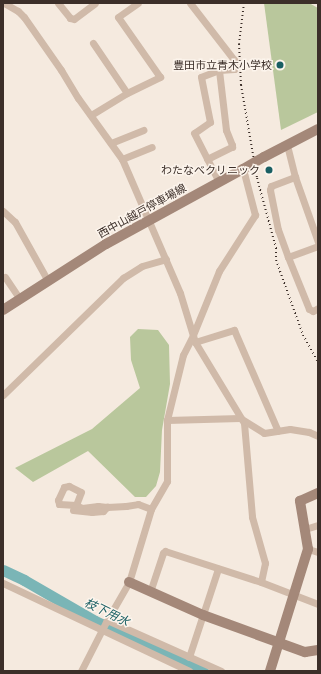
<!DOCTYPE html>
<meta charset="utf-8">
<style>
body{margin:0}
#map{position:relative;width:321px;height:674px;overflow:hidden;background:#f5eadf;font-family:"PT Sans Narrow","Noto Sans JP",sans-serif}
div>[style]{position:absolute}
.green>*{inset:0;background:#b9c79c}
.river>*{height:11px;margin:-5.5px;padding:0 5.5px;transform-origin:5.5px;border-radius:5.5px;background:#7ab5b6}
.street>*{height:7px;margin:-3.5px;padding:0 3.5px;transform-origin:3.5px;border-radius:3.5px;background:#d0baa9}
.secondary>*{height:10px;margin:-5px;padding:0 5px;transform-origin:5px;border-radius:5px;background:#a48879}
.rail>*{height:2px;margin-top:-1px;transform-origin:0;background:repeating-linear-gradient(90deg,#3c2f29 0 1px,transparent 0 4px)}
.secondary-bridge>*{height:10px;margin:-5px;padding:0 5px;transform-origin:5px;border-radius:5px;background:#a48879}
.dots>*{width:11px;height:11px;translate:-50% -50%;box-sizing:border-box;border:2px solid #fcf4ec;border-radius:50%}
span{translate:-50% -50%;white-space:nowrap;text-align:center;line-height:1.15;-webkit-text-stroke:3px #fcf4ec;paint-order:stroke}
.poi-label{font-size:11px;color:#3c2f29}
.right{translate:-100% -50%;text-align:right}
.street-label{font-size:11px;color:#3c2f29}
.water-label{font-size:12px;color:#195f63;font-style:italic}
.frame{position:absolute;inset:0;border:4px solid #3c2f29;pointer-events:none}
</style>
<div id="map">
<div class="green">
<i style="clip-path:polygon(264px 3px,309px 3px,318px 8px,318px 112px,281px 130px)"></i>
<i style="clip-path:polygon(138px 329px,158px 330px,169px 345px,170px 384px,162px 430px,160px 472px,156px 486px,146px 497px,135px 497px,88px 451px,33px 482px,15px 468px,92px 429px,140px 388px,131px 360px,130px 337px)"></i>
</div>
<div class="river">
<i style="left:3px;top:570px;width:23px;rotate:25deg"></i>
<i style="left:24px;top:580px;width:82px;rotate:30deg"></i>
<i style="left:95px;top:621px;width:119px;rotate:24.8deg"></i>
</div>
<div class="street">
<i style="left:4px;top:3px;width:16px;rotate:30deg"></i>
<i style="left:18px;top:11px;width:8px;rotate:45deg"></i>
<i style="left:24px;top:17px;width:65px;rotate:55.1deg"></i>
<i style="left:61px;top:70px;width:33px;rotate:59deg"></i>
<i style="left:78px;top:98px;width:75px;rotate:54.2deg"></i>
<i style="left:122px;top:159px;width:146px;rotate:66.6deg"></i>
<i style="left:180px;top:293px;width:51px;rotate:73deg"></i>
<i style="left:195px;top:342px;width:95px;rotate:58.8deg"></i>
<i style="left:244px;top:423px;width:94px;rotate:85.1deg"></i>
<i style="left:252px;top:517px;width:48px;rotate:74.2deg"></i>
<i style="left:265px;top:563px;width:19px;rotate:102deg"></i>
<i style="left:58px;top:3px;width:19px;rotate:51deg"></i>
<i style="left:70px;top:18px;width:4px;rotate:14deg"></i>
<i style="left:74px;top:19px;width:26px;rotate:-37deg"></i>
<i style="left:190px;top:3px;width:72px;rotate:52.3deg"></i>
<i style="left:234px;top:60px;width:9px;rotate:90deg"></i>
<i style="left:234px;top:69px;width:15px;rotate:176deg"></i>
<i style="left:219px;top:70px;width:19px;rotate:159deg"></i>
<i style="left:201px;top:77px;width:46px;rotate:78.7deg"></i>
<i style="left:210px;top:122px;width:19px;rotate:145deg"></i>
<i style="left:194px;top:133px;width:55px;rotate:63deg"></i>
<i style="left:93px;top:43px;width:60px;rotate:55.8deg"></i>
<i style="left:91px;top:115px;width:42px;rotate:-31.4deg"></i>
<i style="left:127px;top:93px;width:37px;rotate:-26deg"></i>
<i style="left:160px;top:77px;width:73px;rotate:-125deg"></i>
<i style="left:118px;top:17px;width:24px;rotate:-35deg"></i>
<i style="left:111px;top:143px;width:35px;rotate:-22deg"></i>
<i style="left:287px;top:145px;width:33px;rotate:76deg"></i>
<i style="left:295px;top:177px;width:69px;rotate:70.5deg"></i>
<i style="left:122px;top:159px;width:32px;rotate:-22deg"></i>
<i style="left:207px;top:159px;width:28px;rotate:-26deg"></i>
<i style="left:232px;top:147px;width:2px;rotate:-90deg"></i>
<i style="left:232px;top:145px;width:16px;rotate:-112deg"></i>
<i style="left:226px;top:130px;width:60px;rotate:-96.7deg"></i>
<i style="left:3px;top:211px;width:16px;rotate:43deg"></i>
<i style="left:15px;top:222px;width:68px;rotate:60.8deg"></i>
<i style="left:318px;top:246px;width:32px;rotate:160deg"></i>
<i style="left:288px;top:257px;width:56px;rotate:68deg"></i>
<i style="left:309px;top:309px;width:4px;rotate:27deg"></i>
<i style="left:313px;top:311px;width:6px;rotate:-31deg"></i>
<i style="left:288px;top:257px;width:29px;rotate:-110deg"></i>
<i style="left:278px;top:230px;width:41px;rotate:-101.3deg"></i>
<i style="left:270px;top:190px;width:4px;rotate:-76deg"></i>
<i style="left:271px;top:186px;width:26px;rotate:-21deg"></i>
<i style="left:5px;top:277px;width:27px;rotate:56deg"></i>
<i style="left:195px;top:342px;width:41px;rotate:-17.1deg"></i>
<i style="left:234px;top:330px;width:110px;rotate:66.5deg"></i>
<i style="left:3px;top:395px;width:168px;rotate:-44.3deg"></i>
<i style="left:123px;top:278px;width:22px;rotate:-32deg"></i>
<i style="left:142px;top:266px;width:25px;rotate:-16deg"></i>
<i style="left:167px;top:420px;width:73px;rotate:-1.6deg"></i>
<i style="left:240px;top:418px;width:28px;rotate:32deg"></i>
<i style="left:264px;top:433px;width:26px;rotate:-9deg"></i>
<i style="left:290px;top:429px;width:19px;rotate:9deg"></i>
<i style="left:309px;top:432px;width:10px;rotate:24deg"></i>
<i style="left:76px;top:505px;width:17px;rotate:-177deg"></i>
<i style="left:59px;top:504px;width:4px;rotate:-104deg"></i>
<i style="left:58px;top:500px;width:14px;rotate:-65deg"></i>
<i style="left:64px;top:487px;width:5px;rotate:-11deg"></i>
<i style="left:69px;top:486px;width:13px;rotate:27deg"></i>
<i style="left:81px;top:492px;width:14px;rotate:111deg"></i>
<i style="left:76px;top:505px;width:7px;rotate:27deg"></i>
<i style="left:82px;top:508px;width:16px;rotate:-7deg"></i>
<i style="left:98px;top:506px;width:9px;rotate:6deg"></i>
<i style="left:107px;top:507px;width:19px;rotate:-3deg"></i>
<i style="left:126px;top:506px;width:12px;rotate:-9deg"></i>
<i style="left:138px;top:504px;width:14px;rotate:21deg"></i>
<i style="left:73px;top:510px;width:19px;rotate:6deg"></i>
<i style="left:92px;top:512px;width:11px;rotate:-5deg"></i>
<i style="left:103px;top:511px;width:6px;rotate:-45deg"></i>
<i style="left:305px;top:529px;width:14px;rotate:-17deg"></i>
<i style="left:308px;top:549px;width:10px;rotate:17deg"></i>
<i style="left:3px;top:583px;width:206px;rotate:25.3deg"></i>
<i style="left:150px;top:592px;width:41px;rotate:-71.6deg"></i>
<i style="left:163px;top:553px;width:3px;rotate:-45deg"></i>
<i style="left:165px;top:551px;width:101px;rotate:17.9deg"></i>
<i style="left:261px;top:582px;width:61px;rotate:21.1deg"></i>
<i style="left:107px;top:620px;width:125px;rotate:24.1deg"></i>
<i style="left:189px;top:657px;width:93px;rotate:-71.8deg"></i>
<i style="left:81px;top:671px;width:55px;rotate:-63deg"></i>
<i style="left:106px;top:622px;width:46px;rotate:-60.1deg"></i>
<i style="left:129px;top:582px;width:76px;rotate:-73.2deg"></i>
<i style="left:151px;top:509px;width:32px;rotate:-60deg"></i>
<i style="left:167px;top:481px;width:61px;rotate:-90deg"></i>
<i style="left:167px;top:420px;width:67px;rotate:-76.2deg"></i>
<i style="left:183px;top:355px;width:22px;rotate:-63deg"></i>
<i style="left:193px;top:335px;width:69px;rotate:-67.9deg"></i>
<i style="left:219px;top:271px;width:67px;rotate:-57.3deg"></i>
<i style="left:255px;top:215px;width:48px;rotate:-104.6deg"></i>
</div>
<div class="secondary">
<i style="left:264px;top:157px;width:61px;rotate:-27.4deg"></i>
<i style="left:3px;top:310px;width:122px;rotate:-32.7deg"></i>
<i style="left:106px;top:244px;width:156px;rotate:-28.7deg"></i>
<i style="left:129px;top:582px;width:81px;rotate:24deg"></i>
<i style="left:203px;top:615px;width:79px;rotate:20deg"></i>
<i style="left:277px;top:642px;width:30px;rotate:20deg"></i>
<i style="left:305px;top:652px;width:13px;rotate:-9deg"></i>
<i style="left:270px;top:671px;width:128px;rotate:-72.7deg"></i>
<i style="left:308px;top:549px;width:49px;rotate:-99.5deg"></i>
<i style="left:300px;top:501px;width:20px;rotate:-24deg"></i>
</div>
<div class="rail">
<i style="left:244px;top:3px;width:41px;rotate:97deg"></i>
<i style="left:239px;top:44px;width:41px;rotate:87.2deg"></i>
<i style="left:241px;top:85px;width:94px;rotate:80.2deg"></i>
<i style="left:257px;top:178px;width:73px;rotate:74.8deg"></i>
<i style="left:276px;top:248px;width:12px;rotate:90deg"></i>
<i style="left:276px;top:260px;width:80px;rotate:70.2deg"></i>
<i style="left:303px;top:335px;width:31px;rotate:61deg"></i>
</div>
<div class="secondary-bridge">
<i style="left:243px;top:169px;width:24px;rotate:-30deg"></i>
</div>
<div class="dots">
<i style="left:280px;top:65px;background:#195f63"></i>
<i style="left:269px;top:170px;background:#195f63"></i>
</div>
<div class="poi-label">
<span class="right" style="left:272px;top:65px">豊田市立青木小学校</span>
<span class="right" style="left:260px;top:170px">わたなべクリニック</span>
</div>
<div class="street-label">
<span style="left:142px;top:211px;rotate:-29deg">西中山越戸停車場線</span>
</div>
<div class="water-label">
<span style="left:107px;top:612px;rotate:26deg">枝下用水</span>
</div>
<div class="frame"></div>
</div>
